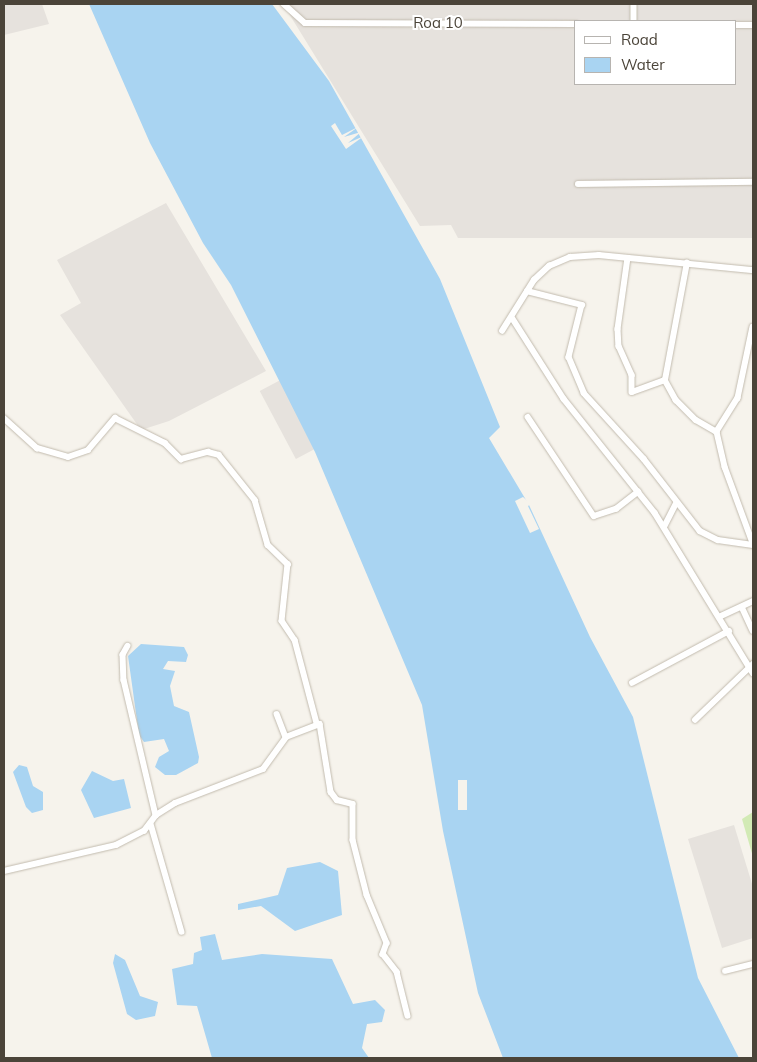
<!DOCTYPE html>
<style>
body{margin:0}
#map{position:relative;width:757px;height:1062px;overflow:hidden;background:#f6f3ec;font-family:Mulish,sans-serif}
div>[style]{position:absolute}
.industrial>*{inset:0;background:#e6e2dd;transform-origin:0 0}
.green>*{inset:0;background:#d2eab5}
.water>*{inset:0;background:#a9d4f2}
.pier>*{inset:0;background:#f6f3ec;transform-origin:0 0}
.roads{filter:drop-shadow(0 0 1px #c2bbae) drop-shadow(0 0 1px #c2bbae)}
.minor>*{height:5.5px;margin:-2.75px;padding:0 2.75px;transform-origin:2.75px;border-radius:2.75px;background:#fff}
span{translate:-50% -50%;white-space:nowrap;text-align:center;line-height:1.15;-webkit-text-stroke:4px #fff;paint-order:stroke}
.street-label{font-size:15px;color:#4b4439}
.frame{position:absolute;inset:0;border:5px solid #4b4439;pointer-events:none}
.legend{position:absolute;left:574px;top:20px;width:162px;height:65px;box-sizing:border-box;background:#fff;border:1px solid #b7b4b0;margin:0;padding:6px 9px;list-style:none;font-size:15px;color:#4b4439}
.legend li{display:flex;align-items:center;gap:10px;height:25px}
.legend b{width:25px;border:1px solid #b7b4b0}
</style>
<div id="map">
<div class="industrial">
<i style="clip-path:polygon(4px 4px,42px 4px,49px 24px,4px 35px)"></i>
<i style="clip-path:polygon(evenodd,283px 4px,753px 4px,753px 238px,458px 238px,451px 225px,420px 226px,283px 4px,576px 21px,736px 21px,736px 84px,576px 84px,576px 21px)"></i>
<i style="clip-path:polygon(166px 203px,266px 371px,169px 421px,141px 430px,60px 315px,81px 303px,57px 260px)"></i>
<i style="left:288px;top:376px;width:77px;height:32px;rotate:62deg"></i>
<i style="clip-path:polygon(734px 825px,753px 887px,753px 938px,722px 948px,688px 839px)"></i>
</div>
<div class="green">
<i style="clip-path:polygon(753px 812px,753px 857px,742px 819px)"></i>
</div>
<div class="water">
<i style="clip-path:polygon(89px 4px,272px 4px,329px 81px,440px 279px,500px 427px,489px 438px,529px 505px,590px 637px,633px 717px,698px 978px,739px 1058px,503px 1058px,478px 993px,443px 831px,422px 705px,315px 452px,231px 285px,203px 243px,150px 143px)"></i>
<i style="clip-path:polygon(141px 644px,184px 647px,188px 655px,186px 662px,168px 661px,163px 669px,175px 671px,170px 686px,174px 706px,189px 712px,199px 757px,198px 763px,176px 775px,165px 775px,155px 767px,159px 757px,169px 751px,164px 739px,144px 742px,139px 735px,128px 656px)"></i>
<i style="clip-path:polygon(19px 765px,27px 767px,33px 786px,43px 792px,43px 810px,32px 813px,26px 807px,13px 772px)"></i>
<i style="clip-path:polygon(92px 771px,113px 781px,124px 779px,131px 808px,94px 818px,81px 790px)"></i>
<i style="clip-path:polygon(320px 862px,338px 871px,342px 915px,295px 931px,261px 906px,238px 910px,238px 904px,278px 895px,287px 868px)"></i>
<i style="clip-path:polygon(215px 934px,222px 960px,262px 954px,332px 959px,353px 1004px,375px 1000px,385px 1010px,382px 1022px,367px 1024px,362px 1048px,369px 1058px,212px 1058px,197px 1006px,177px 1005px,172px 969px,193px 964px,194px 953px,202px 950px,200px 937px)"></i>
<i style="clip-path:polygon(115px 954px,125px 960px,140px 996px,158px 1002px,155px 1016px,136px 1020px,127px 1014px,113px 963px)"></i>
</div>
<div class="pier">
<i style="clip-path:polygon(335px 123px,342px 135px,358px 127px,344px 137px,361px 132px,348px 143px,364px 136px,346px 149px,331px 126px)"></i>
<i style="clip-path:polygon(523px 497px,531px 504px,528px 506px,539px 529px,530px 533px,515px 501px)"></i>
<i style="left:458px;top:780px;width:9px;height:30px"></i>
</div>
<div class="roads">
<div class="minor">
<i style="left:284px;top:4px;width:28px;rotate:42deg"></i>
<i style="left:305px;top:23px;width:271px;rotate:0.2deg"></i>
<i style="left:634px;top:4px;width:17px;rotate:90deg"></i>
<i style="left:736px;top:25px;width:17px"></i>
<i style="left:578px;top:184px;width:175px;rotate:-0.7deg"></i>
<i style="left:628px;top:258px;width:72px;rotate:98deg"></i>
<i style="left:618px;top:329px;width:17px;rotate:87deg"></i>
<i style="left:619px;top:346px;width:32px;rotate:66deg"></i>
<i style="left:632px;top:375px;width:17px;rotate:90deg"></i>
<i style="left:632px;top:392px;width:35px;rotate:-20deg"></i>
<i style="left:665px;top:380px;width:23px;rotate:61deg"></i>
<i style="left:676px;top:400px;width:28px;rotate:45deg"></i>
<i style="left:696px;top:420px;width:24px;rotate:30deg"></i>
<i style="left:527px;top:291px;width:57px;rotate:14.3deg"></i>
<i style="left:582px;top:305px;width:54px;rotate:104deg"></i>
<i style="left:569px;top:357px;width:39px;rotate:67deg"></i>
<i style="left:584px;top:393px;width:89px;rotate:47.7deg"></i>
<i style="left:644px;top:459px;width:91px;rotate:52.1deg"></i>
<i style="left:700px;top:531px;width:20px;rotate:27deg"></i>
<i style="left:718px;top:540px;width:35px;rotate:8deg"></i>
<i style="left:513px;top:319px;width:95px;rotate:57.5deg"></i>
<i style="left:564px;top:399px;width:146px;rotate:51.4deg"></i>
<i style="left:655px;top:513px;width:188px;rotate:58.5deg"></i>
<i style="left:753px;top:327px;width:73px;rotate:101.9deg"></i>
<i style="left:738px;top:398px;width:40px;rotate:122deg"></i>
<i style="left:717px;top:432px;width:36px;rotate:77deg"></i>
<i style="left:725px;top:467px;width:81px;rotate:69.8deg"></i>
<i style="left:502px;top:331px;width:60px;rotate:-57.9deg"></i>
<i style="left:534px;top:280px;width:21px;rotate:-43deg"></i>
<i style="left:549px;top:266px;width:23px;rotate:-23deg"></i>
<i style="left:570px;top:257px;width:29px;rotate:-4deg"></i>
<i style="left:599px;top:255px;width:155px;rotate:5.6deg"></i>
<i style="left:665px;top:380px;width:119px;rotate:-79.4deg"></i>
<i style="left:528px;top:417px;width:119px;rotate:56.3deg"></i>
<i style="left:594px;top:516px;width:23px;rotate:-18deg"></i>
<i style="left:616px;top:509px;width:28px;rotate:-38deg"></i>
<i style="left:4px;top:418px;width:45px;rotate:42.3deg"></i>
<i style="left:37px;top:448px;width:32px;rotate:16deg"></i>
<i style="left:68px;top:457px;width:21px;rotate:-19deg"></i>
<i style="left:88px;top:450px;width:42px;rotate:-49.8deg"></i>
<i style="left:115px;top:418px;width:56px;rotate:26.6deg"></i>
<i style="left:165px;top:443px;width:23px;rotate:45deg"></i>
<i style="left:181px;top:459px;width:28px;rotate:-15deg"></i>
<i style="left:208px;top:452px;width:11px;rotate:15deg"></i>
<i style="left:219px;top:455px;width:58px;rotate:51.3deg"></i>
<i style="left:255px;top:500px;width:47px;rotate:73.9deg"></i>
<i style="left:268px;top:545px;width:28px;rotate:44deg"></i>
<i style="left:288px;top:564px;width:57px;rotate:96deg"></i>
<i style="left:282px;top:621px;width:23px;rotate:56deg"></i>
<i style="left:295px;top:640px;width:86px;rotate:75.2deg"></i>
<i style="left:664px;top:527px;width:27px;rotate:-63deg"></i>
<i style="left:742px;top:607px;width:26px;rotate:65deg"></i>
<i style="left:721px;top:616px;width:35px;rotate:-25deg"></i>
<i style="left:128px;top:646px;width:10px;rotate:119deg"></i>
<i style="left:123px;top:655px;width:25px;rotate:88deg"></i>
<i style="left:124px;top:680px;width:139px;rotate:76.7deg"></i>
<i style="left:632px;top:683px;width:110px;rotate:-28.2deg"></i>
<i style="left:277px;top:714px;width:25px;rotate:69deg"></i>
<i style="left:695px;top:720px;width:81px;rotate:-44deg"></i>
<i style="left:151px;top:824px;width:112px;rotate:74deg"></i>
<i style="left:4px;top:871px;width:115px;rotate:-13.1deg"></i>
<i style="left:116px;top:845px;width:31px;rotate:-27deg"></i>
<i style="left:144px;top:831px;width:20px;rotate:-53deg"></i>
<i style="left:156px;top:815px;width:22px;rotate:-32deg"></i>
<i style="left:175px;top:803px;width:94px;rotate:-21.1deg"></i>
<i style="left:263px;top:769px;width:39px;rotate:-54deg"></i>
<i style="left:286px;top:737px;width:36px;rotate:-21deg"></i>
<i style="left:320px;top:724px;width:69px;rotate:80.8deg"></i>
<i style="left:331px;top:792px;width:10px;rotate:53deg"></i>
<i style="left:337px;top:800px;width:16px;rotate:14deg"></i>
<i style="left:353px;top:804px;width:36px;rotate:90deg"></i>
<i style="left:353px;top:840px;width:57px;rotate:75.7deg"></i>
<i style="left:367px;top:895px;width:52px;rotate:67.4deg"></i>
<i style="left:387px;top:943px;width:12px;rotate:110deg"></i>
<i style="left:383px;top:954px;width:23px;rotate:52deg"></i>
<i style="left:397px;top:972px;width:45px;rotate:76deg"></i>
<i style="left:725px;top:971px;width:29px;rotate:-14deg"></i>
</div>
</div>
<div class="street-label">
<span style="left:438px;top:23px">Roa 10</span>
</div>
<div class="frame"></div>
<ul class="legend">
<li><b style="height:6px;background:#fff"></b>Road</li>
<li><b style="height:14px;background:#a9d4f2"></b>Water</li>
</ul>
</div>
